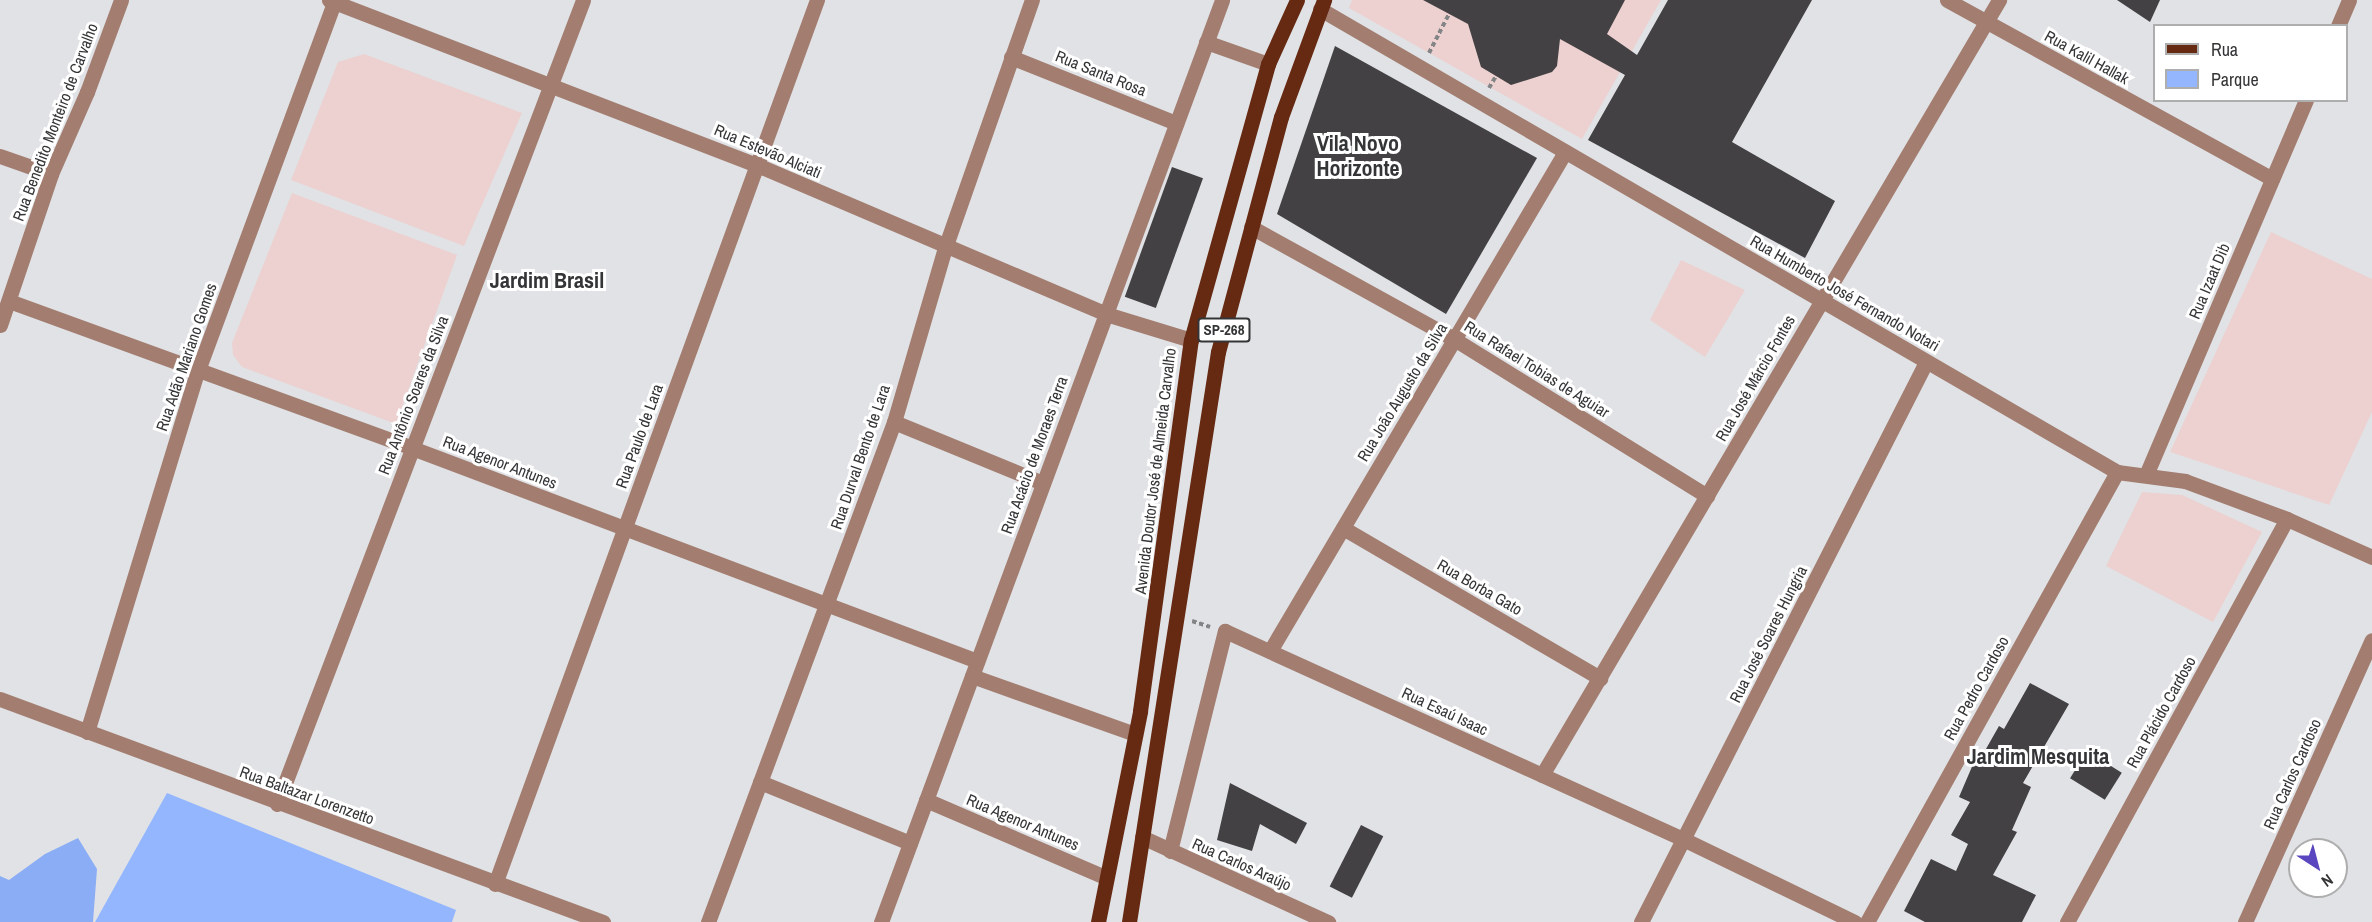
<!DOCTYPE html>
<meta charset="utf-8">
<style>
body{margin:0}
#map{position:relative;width:2372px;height:922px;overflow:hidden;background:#e0e2e5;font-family:"Archivo Narrow",sans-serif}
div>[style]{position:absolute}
.education>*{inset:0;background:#ecd1d0}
.green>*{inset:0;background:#93b6fe}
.forest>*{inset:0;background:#8aadf5}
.building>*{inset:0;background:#434143;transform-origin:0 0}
.path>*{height:4px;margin-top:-2px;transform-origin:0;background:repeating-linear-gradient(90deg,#828486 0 4.5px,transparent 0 7.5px)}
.minor>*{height:15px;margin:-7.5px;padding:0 7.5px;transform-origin:7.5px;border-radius:7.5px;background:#a27d70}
.major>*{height:15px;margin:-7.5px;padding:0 7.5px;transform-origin:7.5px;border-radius:7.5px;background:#662912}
span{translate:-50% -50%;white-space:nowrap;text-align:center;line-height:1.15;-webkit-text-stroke:6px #fff;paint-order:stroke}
.shield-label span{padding:2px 4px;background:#fff;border:2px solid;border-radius:4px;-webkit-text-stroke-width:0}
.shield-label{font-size:15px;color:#343536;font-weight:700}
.street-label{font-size:16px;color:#343536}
.district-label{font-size:22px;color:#343536;font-weight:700}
.legend{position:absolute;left:2153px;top:24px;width:195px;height:78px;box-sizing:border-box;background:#fff;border:2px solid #aeaeaf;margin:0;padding:8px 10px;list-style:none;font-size:18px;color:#343536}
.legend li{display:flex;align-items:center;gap:12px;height:30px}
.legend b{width:30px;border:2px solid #aeaeaf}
.north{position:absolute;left:2288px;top:838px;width:60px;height:60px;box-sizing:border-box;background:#fff;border:2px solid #aeaeaf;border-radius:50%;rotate:144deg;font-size:16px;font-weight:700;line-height:24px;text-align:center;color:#343536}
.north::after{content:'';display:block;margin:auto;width:21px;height:27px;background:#5a46be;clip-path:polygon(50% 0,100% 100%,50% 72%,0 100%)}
</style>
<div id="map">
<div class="education">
<i style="clip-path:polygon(1352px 0,1661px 0,1582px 139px,1349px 8px)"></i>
<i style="clip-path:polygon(364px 54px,522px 113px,464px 246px,291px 180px,338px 62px)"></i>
<i style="clip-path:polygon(292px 193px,457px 255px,396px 424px,242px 367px,233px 355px,232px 343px)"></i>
<i style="clip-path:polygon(2271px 232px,2372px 279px,2372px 412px,2329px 505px,2170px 452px)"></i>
<i style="clip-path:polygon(1681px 260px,1745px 290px,1705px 357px,1650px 320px)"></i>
<i style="clip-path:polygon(2142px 492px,2182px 495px,2262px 532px,2213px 622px,2106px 566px)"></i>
</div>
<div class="green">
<i style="clip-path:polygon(167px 793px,456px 910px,452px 922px,95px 922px)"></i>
</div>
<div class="forest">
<i style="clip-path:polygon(78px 838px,97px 869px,93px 922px,0 922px,0 876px,9px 880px,45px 854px)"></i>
</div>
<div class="building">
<i style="clip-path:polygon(1423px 0,1625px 0,1607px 34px,1637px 55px,1668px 0,1812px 0,1732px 142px,1835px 201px,1805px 258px,1588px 140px,1625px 75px,1560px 39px,1557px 66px,1552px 72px,1511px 85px,1481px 67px,1468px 24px)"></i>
<i style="clip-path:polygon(2117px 0,2160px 0,2150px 22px)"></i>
<i style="clip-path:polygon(1335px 46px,1537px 158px,1446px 314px,1277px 214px)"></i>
<i style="left:1172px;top:167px;width:33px;height:138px;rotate:20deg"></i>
<i style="clip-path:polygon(2030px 683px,2069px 704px,2023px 783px,2031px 787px,2012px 830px,2017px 832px,1993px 875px,2036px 895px,2022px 922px,1925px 922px,1904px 911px,1931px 859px,1956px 871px,1968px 844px,1951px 835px,1970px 802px,1959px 797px,1974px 762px,1978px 763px,1999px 726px,2004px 729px)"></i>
<i style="left:2087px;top:751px;width:41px;height:32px;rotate:32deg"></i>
<i style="clip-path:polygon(1230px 783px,1307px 823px,1296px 844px,1260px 824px,1252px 851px,1217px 840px)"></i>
<i style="left:1361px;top:825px;width:25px;height:69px;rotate:27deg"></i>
</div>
<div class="path">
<i style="left:1429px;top:53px;width:44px;rotate:-62.9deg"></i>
<i style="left:1489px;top:88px;width:14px;rotate:-60deg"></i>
<i style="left:1192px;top:621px;width:19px;rotate:18deg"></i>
</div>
<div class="minor">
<i style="left:329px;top:0;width:459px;rotate:21.1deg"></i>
<i style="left:757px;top:165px;width:379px;rotate:23.1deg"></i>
<i style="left:1106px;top:314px;width:89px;rotate:17deg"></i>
<i style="left:1947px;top:0;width:371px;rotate:28.8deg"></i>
<i style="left:1320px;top:9px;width:922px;rotate:30.15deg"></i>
<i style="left:2117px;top:472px;width:69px;rotate:7.5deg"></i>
<i style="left:2185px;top:481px;width:109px;rotate:20.4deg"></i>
<i style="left:2287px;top:519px;width:93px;rotate:24.1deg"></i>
<i style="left:2338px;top:26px;width:28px;rotate:-67deg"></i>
<i style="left:1206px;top:42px;width:66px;rotate:19.5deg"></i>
<i style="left:1011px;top:57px;width:178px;rotate:21.8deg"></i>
<i style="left:0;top:156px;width:54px;rotate:19.4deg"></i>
<i style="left:1251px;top:227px;width:232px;rotate:28.9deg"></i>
<i style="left:1454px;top:339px;width:298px;rotate:31.8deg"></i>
<i style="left:9px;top:301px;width:429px;rotate:20deg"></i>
<i style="left:412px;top:448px;width:604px;rotate:20.66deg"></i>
<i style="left:0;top:325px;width:159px;rotate:-71.3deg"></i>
<i style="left:51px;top:174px;width:90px;rotate:-66.3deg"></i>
<i style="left:87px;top:92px;width:98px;rotate:-69.7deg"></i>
<i style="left:894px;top:422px;width:161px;rotate:22.3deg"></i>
<i style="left:2146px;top:475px;width:408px;rotate:-66.9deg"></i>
<i style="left:1343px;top:528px;width:298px;rotate:30.3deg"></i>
<i style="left:1270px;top:651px;width:580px;rotate:-59.41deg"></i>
<i style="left:972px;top:676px;width:173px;rotate:19.6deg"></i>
<i style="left:0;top:699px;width:643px;rotate:20.3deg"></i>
<i style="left:87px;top:732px;width:375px;rotate:-73deg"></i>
<i style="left:197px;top:373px;width:398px;rotate:-69.7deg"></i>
<i style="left:1542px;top:775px;width:900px;rotate:-59.47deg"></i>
<i style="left:760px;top:782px;width:162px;rotate:22.1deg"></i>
<i style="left:926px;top:800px;width:195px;rotate:23.3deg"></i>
<i style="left:277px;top:804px;width:860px;rotate:-69.16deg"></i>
<i style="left:1142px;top:837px;width:205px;rotate:24.6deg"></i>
<i style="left:1170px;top:851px;width:227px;rotate:-76deg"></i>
<i style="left:1225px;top:631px;width:503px;rotate:24.43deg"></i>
<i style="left:1683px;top:839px;width:191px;rotate:25.8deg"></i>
<i style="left:495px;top:884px;width:941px;rotate:-69.99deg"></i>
<i style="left:708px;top:922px;width:533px;rotate:-69.59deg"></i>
<i style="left:894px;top:422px;width:181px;rotate:-73.7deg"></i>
<i style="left:945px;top:248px;width:263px;rotate:-70.7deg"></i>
<i style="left:881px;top:922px;width:983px;rotate:-69.7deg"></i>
<i style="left:1641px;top:922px;width:628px;rotate:-63.03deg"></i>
<i style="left:1867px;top:922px;width:515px;rotate:-60.95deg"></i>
<i style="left:2067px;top:922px;width:459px;rotate:-61.4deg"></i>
<i style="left:2245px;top:922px;width:309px;rotate:-65.8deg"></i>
</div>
<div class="major">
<i style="left:1098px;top:922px;width:215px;rotate:-78.7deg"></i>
<i style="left:1140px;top:711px;width:374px;rotate:-82.2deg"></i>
<i style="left:1191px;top:340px;width:287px;rotate:-74.4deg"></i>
<i style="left:1268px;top:64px;width:70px;rotate:-65.6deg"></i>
<i style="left:1129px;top:922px;width:577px;rotate:-81.13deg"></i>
<i style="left:1218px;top:352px;width:243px;rotate:-75deg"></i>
<i style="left:1281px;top:117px;width:125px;rotate:-69.8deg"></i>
</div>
<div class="shield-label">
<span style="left:1224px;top:330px">SP-268</span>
</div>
<div class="street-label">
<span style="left:2087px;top:57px;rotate:29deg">Rua Kalil Hallak</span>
<span style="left:1101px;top:73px;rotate:22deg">Rua Santa Rosa</span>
<span style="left:55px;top:122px;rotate:-69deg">Rua Benedito Monteiro de Carvalho</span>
<span style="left:768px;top:151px;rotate:23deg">Rua Estevão Alciati</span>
<span style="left:2209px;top:281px;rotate:-67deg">Rua Izaat Dib</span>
<span style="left:1845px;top:293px;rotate:30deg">Rua Humberto José Fernando Notari</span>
<span style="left:186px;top:357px;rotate:-71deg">Rua Adão Mariano Gomes</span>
<span style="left:1537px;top:369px;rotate:32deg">Rua Rafael Tobias de Aguiar</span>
<span style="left:1755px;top:378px;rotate:-60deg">Rua José Márcio Fontes</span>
<span style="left:1402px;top:392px;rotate:-59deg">Rua João Augusto da Silva</span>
<span style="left:413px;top:395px;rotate:-69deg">Rua Antônio Soares da Silva</span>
<span style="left:639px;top:436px;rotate:-70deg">Rua Paulo de Lara</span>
<span style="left:1034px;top:455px;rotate:-70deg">Rua Acácio de Moraes Terra</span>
<span style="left:860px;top:457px;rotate:-71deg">Rua Durval Bento de Lara</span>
<span style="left:500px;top:462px;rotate:21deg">Rua Agenor Antunes</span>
<span style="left:1155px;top:471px;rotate:-83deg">Avenida Doutor José de Almeida Carvalho</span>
<span style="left:1480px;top:587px;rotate:30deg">Rua Borba Gato</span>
<span style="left:1768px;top:634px;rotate:-63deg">Rua José Soares Hungria</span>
<span style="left:1976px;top:688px;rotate:-61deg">Rua Pedro Cardoso</span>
<span style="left:1445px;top:711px;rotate:25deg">Rua Esaú Isaac</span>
<span style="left:2161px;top:712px;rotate:-61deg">Rua Plácido Cardoso</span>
<span style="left:2292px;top:774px;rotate:-66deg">Rua Carlos Cardoso</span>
<span style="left:307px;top:795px;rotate:20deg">Rua Baltazar Lorenzetto</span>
<span style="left:1023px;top:822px;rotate:23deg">Rua Agenor Antunes</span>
<span style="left:1242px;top:864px;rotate:24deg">Rua Carlos Araújo</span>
</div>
<div class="district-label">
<span style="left:1358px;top:156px">Vila Novo<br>Horizonte</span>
<span style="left:547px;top:281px">Jardim Brasil</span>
<span style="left:2038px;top:757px">Jardim Mesquita</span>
</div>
<ul class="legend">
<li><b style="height:8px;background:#662912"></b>Rua</li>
<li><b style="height:16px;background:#93b6fe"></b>Parque</li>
</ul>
<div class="north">N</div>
</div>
